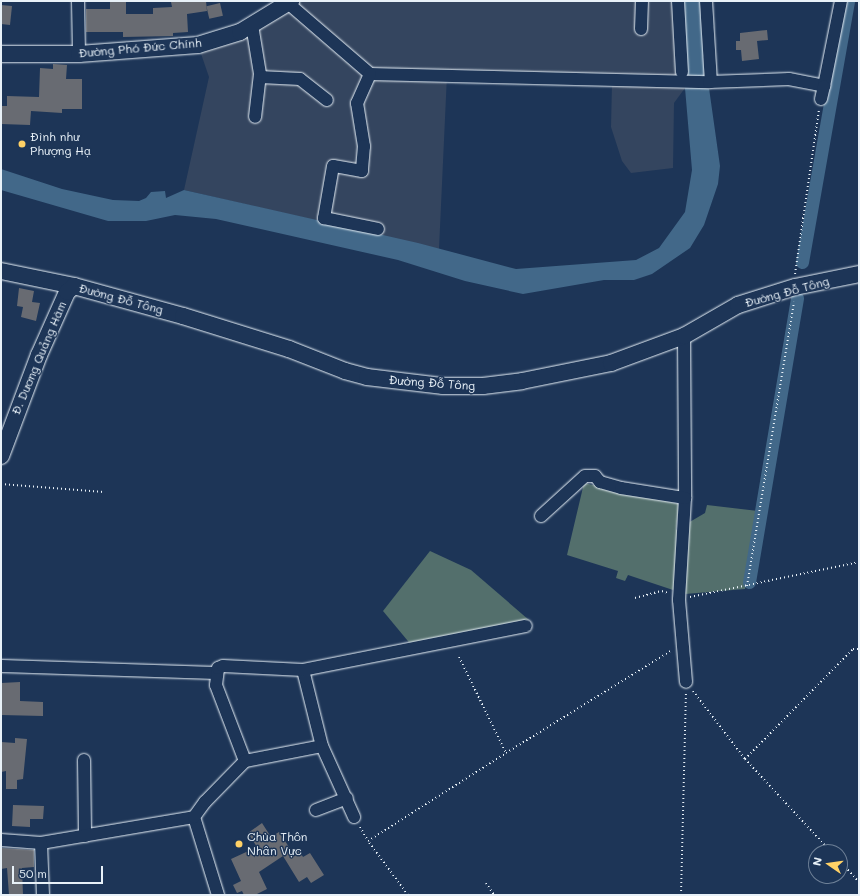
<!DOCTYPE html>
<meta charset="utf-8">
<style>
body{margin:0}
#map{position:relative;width:860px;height:896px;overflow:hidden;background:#1d3557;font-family:Mali,sans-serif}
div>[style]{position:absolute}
.built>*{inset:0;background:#34455f}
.green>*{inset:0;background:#536f6c}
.water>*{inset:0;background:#426889}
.canal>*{height:13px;margin:-6.5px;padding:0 6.5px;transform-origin:6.5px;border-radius:6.5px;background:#426889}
.building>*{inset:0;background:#686b72;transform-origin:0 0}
.path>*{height:2px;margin-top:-1px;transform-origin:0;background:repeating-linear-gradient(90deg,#e8f1f8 0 1px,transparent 0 4px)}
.roads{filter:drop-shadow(0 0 1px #e8f1f8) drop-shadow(0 0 1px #e8f1f8)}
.minor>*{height:12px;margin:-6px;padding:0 6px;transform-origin:6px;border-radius:6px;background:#1d3557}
.major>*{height:16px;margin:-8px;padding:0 8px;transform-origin:8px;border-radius:8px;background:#1d3557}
.dots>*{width:11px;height:11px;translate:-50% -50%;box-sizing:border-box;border:2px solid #1d3557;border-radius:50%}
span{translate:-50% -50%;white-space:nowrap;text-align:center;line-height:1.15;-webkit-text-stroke:3px #1d3557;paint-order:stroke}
.street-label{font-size:12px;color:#e8f1f8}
.poi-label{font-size:12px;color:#e8f1f8}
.left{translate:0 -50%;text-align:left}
.frame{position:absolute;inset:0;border:2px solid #e8f1f8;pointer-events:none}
.north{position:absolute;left:808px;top:844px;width:40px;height:40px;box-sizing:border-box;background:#1d3557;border:1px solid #6e8097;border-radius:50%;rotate:283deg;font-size:11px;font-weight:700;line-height:16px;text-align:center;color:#e8f1f8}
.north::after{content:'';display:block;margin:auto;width:14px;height:18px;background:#ffd166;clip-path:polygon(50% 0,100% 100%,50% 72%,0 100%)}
.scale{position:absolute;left:12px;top:866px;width:91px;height:18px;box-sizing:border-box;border:2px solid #e8f1f8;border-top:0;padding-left:5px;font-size:12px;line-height:14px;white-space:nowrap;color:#e8f1f8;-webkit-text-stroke:3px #1d3557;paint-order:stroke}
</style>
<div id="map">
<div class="built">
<i style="clip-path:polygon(291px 1px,682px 1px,685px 88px,674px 103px,673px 168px,631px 173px,622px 161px,611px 127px,612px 83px,447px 75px,439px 249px,184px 190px,209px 77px,198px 45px)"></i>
</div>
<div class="green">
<i style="clip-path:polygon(584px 483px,679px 504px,676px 530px,705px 513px,707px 505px,758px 511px,745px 589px,685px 594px,628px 575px,625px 581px,616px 578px,618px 571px,567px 555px)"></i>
<i style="clip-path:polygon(430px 551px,471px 570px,529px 620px,417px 652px,383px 611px)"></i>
</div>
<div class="water">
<i style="clip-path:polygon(682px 1px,706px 1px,709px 88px,720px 166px,718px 184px,704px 225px,690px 248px,652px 274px,634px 280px,604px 280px,523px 294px,465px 281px,398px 260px,216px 219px,175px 215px,146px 221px,108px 221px,1px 190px,1px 169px,62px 189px,113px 200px,139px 201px,146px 198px,151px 192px,165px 191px,166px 198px,184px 190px,418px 243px,516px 269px,636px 260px,659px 248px,685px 212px,692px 170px,685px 88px)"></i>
</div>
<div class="canal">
<i style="left:802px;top:262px;width:265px;rotate:-80deg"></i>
<i style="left:749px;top:582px;width:288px;rotate:-80.4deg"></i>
</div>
<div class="building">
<i style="clip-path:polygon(110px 1px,126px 1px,126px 14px,153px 14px,153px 8px,172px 7px,171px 2px,185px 1px,206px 1px,207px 11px,187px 14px,188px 32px,173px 33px,173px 36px,123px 37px,123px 32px,86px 32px,86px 9px,110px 9px)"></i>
<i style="left:220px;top:3px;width:13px;height:14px;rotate:77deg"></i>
<i style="clip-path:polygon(1px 5px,12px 6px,10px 25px,1px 24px)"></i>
<i style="clip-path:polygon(767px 30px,768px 40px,757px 41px,759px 59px,742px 61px,741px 50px,736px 50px,736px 41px,740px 41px,740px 33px)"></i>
<i style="clip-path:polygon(53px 64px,67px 65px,66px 79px,82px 79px,82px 109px,62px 109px,62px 113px,31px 111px,30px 125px,1px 124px,1px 106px,7px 106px,7px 96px,39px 97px,40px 68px,53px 69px)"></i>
<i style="clip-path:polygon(19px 288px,34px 291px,32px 302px,40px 303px,36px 321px,21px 317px,23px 307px,17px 306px)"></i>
<i style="clip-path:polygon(20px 682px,20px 701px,43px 702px,43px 716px,1px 715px,1px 683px)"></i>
<i style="clip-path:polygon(15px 738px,27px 739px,23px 779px,17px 780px,17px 789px,6px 789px,6px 771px,1px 772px,1px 742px,15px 743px)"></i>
<i style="clip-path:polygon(13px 805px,44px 806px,43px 819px,30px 819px,30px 827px,12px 826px)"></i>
<i style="clip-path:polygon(262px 823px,271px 837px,279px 832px,293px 853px,299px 850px,303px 857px,310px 853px,324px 875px,311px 883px,307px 877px,299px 882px,283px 856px,259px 872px,267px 889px,255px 895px,244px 895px,242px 891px,237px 893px,233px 885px,241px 881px,231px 859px,257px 847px,248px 833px)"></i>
<i style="clip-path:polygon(1px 848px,34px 850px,34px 867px,22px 868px,23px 895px,9px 895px,7px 868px,1px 869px)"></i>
</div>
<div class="path">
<i style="left:795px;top:274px;width:166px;rotate:-81.7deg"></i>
<i style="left:1px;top:484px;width:103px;rotate:4.4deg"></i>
<i style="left:747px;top:586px;width:288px;rotate:-80.6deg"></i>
<i style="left:690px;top:597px;width:173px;rotate:-11.7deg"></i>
<i style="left:635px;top:598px;width:28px;rotate:-15deg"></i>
<i style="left:662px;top:591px;width:6px;rotate:18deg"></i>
<i style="left:459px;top:657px;width:107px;rotate:63.9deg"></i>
<i style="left:506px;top:753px;width:195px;rotate:-31.8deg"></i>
<i style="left:693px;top:691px;width:86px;rotate:52.6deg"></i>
<i style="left:745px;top:759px;width:127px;rotate:47.2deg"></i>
<i style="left:745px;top:759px;width:154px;rotate:-45.5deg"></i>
<i style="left:853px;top:649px;width:6px"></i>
<i style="left:360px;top:827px;width:16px;rotate:60deg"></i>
<i style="left:840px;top:861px;width:28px;rotate:48deg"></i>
<i style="left:486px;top:883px;width:14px;rotate:56deg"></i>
<i style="left:408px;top:895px;width:67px;rotate:-126.5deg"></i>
<i style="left:368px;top:841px;width:164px;rotate:-32.5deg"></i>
<i style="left:681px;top:895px;width:202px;rotate:-88.6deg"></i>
</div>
<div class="roads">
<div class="minor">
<i style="left:78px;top:1px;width:53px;rotate:88.9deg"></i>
<i style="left:678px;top:1px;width:71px;rotate:86.8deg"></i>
<i style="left:706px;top:1px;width:81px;rotate:86.5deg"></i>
<i style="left:289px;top:4px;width:107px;rotate:40.8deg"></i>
<i style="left:370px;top:74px;width:339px;rotate:1.4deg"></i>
<i style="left:709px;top:82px;width:80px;rotate:-2.1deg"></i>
<i style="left:789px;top:79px;width:36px;rotate:11deg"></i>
<i style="left:824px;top:86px;width:87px;rotate:-78.7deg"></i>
<i style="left:252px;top:25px;width:50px;rotate:80.7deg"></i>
<i style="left:260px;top:74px;width:43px;rotate:96.6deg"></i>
<i style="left:641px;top:29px;width:28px;rotate:-88deg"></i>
<i style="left:370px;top:74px;width:32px;rotate:114deg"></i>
<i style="left:357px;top:103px;width:44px;rotate:80.8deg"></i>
<i style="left:364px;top:146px;width:25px;rotate:95deg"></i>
<i style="left:362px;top:171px;width:29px;rotate:-170deg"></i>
<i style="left:333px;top:166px;width:53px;rotate:99.8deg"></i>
<i style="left:324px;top:218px;width:55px;rotate:11.5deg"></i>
<i style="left:260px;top:77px;width:40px;rotate:2.9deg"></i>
<i style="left:300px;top:79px;width:34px;rotate:38deg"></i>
<i style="left:821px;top:99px;width:13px;rotate:-77deg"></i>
<i style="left:684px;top:336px;width:162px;rotate:89.6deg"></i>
<i style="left:685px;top:498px;width:102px;rotate:93.4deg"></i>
<i style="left:679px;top:600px;width:82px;rotate:85.1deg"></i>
<i style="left:541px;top:516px;width:59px;rotate:-42.3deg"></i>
<i style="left:585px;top:476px;width:10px"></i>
<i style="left:595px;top:476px;width:8px;rotate:50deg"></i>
<i style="left:600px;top:482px;width:22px;rotate:16deg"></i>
<i style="left:621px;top:488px;width:65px;rotate:8.9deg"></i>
<i style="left:1px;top:666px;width:216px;rotate:1.9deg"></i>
<i style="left:303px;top:670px;width:78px;rotate:76deg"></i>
<i style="left:84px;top:760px;width:76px;rotate:89.2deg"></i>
<i style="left:245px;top:761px;width:81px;rotate:-110.9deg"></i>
<i style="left:216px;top:685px;width:17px;rotate:-83deg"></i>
<i style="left:218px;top:668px;width:5px;rotate:-22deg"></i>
<i style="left:223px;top:666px;width:80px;rotate:2.9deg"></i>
<i style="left:303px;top:670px;width:227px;rotate:-11.2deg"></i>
<i style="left:316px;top:810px;width:33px;rotate:-21deg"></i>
<i style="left:194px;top:817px;width:82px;rotate:72.9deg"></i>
<i style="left:1px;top:840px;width:40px;rotate:4.3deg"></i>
<i style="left:41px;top:843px;width:155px;rotate:-9.6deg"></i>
<i style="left:194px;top:817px;width:19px;rotate:-54deg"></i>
<i style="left:205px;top:802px;width:57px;rotate:-45.7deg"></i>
<i style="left:245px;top:761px;width:78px;rotate:-11deg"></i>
<i style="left:322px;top:746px;width:78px;rotate:65.7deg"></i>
<i style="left:41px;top:843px;width:52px;rotate:87.8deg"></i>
</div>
<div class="major">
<i style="left:1px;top:54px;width:78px"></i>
<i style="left:79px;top:54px;width:119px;rotate:-4.3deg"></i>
<i style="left:198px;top:45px;width:44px;rotate:-17.2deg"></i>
<i style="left:240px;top:32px;width:60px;rotate:-31.3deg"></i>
<i style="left:1px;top:271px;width:75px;rotate:11.6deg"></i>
<i style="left:74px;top:286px;width:113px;rotate:15.4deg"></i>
<i style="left:183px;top:316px;width:111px;rotate:17.3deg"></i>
<i style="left:289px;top:349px;width:60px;rotate:21.4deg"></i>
<i style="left:345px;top:371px;width:23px;rotate:15deg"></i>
<i style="left:367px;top:377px;width:77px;rotate:6.8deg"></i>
<i style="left:443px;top:386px;width:40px"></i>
<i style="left:483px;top:386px;width:39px;rotate:-7deg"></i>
<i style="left:522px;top:381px;width:91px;rotate:-11.4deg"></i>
<i style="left:611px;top:363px;width:78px;rotate:-20.3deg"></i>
<i style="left:684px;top:336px;width:62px;rotate:-29.9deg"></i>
<i style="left:738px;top:305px;width:60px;rotate:-17.5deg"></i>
<i style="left:795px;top:287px;width:65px;rotate:-11.5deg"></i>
<i style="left:1px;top:456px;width:108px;rotate:-69.4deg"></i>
<i style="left:39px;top:355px;width:69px;rotate:-66deg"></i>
<i style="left:67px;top:292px;width:9px;rotate:-41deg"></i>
</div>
</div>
<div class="dots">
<i style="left:22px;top:144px;background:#ffd166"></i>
<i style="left:239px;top:844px;background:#ffd166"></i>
</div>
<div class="street-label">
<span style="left:140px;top:48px;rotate:-5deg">Đường Phó Đức Chính</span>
<span style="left:787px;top:292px;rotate:-15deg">Đường Đỗ Tông</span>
<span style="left:121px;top:299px;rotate:15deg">Đường Đỗ Tông</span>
<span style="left:39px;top:358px;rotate:-67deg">Đ. Dương Quảng Hàm</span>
<span style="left:432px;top:383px;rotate:4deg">Đường Đỗ Tông</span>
</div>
<div class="poi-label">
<span class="left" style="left:30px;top:144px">Đình như<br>Phượng Hạ</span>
<span class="left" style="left:247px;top:844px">Chùa Thôn<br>Nhân Vực</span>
</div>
<div class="frame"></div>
<div class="north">N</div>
<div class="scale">50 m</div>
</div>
